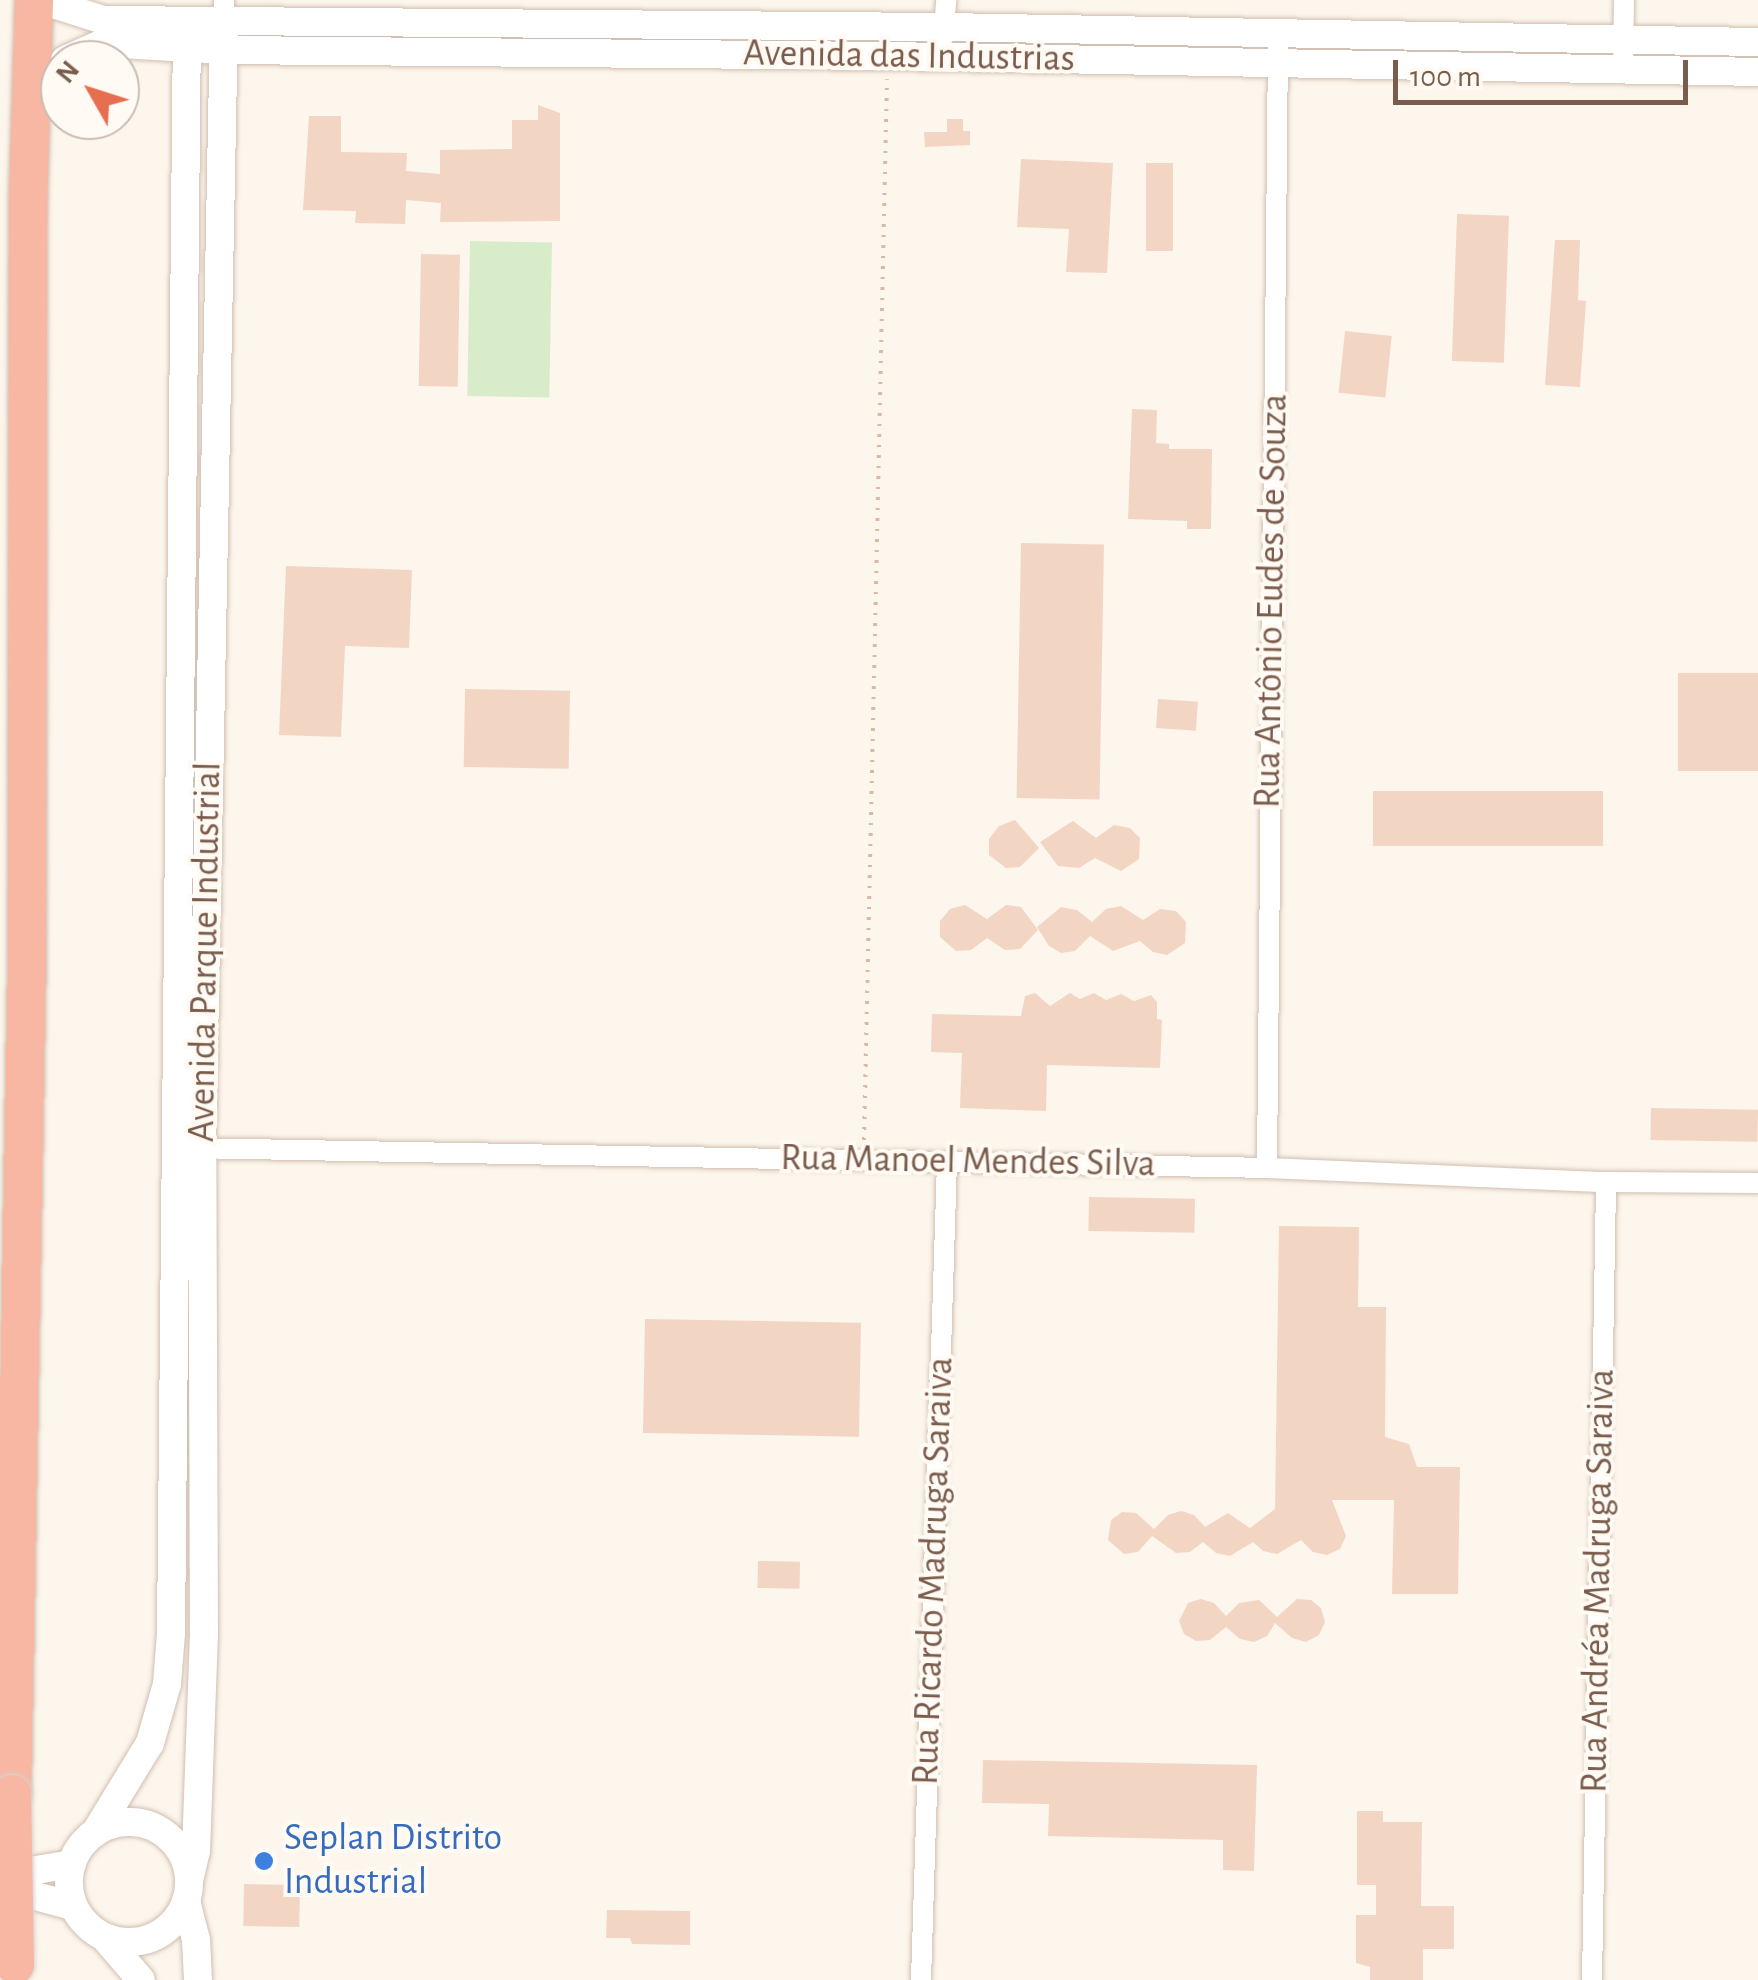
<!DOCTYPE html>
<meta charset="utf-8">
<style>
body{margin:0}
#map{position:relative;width:1758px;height:1980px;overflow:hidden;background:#fdf6ec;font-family:"Alegreya Sans",sans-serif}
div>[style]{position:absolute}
.green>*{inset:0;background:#d8ecc9;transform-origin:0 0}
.building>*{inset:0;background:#f3d5c3;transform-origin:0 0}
.path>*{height:4px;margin-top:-2px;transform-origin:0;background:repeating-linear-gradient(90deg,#d9b8a5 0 2.5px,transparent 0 10.5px)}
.roads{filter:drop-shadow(0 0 2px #d1beb0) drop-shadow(0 0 2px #d1beb0)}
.street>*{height:20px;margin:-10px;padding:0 10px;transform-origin:10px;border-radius:10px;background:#fff}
.secondary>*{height:28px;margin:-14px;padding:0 14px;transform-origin:14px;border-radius:14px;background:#fff}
.secondary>.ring{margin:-14px;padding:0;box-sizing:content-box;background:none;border:28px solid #fff;border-radius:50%}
.highway>*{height:38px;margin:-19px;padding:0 19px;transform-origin:19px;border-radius:19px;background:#f7b7a3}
.bridges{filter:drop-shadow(0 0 2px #dad1cd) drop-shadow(0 0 2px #dad1cd)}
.highway-bridge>*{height:38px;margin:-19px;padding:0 19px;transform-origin:19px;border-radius:19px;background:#f7b7a3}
.dots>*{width:28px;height:28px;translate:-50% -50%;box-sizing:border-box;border:5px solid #fffaf3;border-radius:50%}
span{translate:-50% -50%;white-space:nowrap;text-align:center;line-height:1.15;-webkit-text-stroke:8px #fffaf3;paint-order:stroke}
.street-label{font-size:38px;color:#7a5c4d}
.shop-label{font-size:38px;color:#366cbe}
.left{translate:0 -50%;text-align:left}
.north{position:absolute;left:40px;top:40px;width:100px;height:100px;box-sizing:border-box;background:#fffaf3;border:2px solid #cabbb1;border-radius:50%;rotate:309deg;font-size:28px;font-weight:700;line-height:40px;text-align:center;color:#7a5c4d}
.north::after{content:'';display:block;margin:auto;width:35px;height:45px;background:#e76f51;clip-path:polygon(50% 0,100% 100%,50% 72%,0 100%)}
.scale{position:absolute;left:1393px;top:60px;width:295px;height:45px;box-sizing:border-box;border:5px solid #7a5c4d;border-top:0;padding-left:12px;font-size:30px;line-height:35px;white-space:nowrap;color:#7a5c4d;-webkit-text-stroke:8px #fffaf3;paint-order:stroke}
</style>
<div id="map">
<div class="green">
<i style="left:470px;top:241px;width:82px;height:155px;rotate:1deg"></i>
</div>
<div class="building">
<i style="clip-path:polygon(538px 105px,560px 113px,560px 221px,440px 222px,441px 203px,406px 200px,405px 224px,355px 223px,356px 211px,303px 210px,309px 116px,341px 116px,341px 152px,407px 153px,406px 171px,440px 174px,440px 150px,512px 149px,512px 120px,538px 120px)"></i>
<i style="clip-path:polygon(947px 119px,963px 119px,963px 131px,970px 131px,970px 145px,925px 147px,924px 132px,947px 132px)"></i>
<i style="clip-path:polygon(1021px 159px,1113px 163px,1107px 273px,1066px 272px,1069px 229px,1017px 227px)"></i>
<i style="left:1146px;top:163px;width:27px;height:88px"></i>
<i style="left:1457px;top:214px;width:52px;height:147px;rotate:2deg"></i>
<i style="clip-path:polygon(1555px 240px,1580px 240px,1578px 300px,1586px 301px,1580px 387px,1545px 385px)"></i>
<i style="left:421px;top:254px;width:39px;height:132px;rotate:1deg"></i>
<i style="left:1345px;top:331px;width:47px;height:62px;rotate:6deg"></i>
<i style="clip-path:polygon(1132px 409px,1157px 410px,1156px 443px,1169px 444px,1169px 449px,1212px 449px,1211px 529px,1187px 529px,1187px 521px,1128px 519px)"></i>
<i style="left:1021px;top:543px;width:83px;height:255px;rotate:1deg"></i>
<i style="clip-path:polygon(286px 566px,412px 570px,409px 648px,345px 646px,341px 737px,279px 735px)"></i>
<i style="left:1758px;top:673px;width:98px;height:80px;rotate:90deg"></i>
<i style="left:465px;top:689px;width:105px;height:78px;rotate:1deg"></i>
<i style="left:1158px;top:699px;width:40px;height:29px;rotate:4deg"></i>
<i style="left:1373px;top:791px;width:230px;height:55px"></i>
<i style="clip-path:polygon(1015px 820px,1039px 848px,1020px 867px,1006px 868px,989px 855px,989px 839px,999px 826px)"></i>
<i style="clip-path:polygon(1073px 821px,1096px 838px,1114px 825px,1130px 828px,1140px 838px,1139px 859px,1121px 871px,1095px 858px,1079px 868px,1058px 866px,1040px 842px)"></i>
<i style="clip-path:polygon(1006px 905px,1021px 907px,1038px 930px,1020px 949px,1005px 950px,987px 938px,971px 950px,956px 951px,940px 937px,940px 921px,950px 909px,965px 905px,987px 919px)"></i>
<i style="clip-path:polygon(1121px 906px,1143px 920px,1160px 909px,1176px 911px,1186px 922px,1185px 943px,1167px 955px,1153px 952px,1140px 941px,1113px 951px,1090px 936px,1075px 951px,1061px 953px,1049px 946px,1037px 927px,1061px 907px,1077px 910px,1092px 922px,1106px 909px)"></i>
<i style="clip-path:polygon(1035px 993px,1050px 1006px,1070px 993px,1080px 999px,1094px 993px,1106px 1000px,1121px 994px,1134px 1001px,1151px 995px,1157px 1002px,1157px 1019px,1162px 1020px,1160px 1068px,1047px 1065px,1046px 1111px,960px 1108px,962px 1053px,931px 1052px,932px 1014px,1021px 1016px,1025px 996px)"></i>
<i style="left:1651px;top:1108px;width:107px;height:32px;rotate:1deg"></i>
<i style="left:1089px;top:1197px;width:106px;height:34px;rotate:1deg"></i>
<i style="clip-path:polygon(1279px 1226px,1359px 1227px,1358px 1307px,1386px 1307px,1385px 1437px,1409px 1444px,1417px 1467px,1460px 1467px,1458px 1594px,1392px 1594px,1394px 1500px,1332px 1500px,1346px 1536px,1340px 1549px,1327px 1555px,1313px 1552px,1301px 1540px,1277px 1554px,1263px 1551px,1253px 1542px,1230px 1556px,1216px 1553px,1203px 1542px,1190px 1552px,1176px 1553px,1152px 1536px,1138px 1552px,1124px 1554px,1108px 1540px,1111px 1520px,1122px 1512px,1136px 1513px,1154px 1529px,1168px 1515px,1181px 1511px,1194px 1515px,1205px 1527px,1228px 1513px,1250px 1528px,1275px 1509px)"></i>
<i style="left:645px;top:1319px;width:216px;height:114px;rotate:1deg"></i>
<i style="left:758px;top:1561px;width:42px;height:27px;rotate:1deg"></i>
<i style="clip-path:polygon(1201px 1599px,1214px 1603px,1226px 1616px,1239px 1603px,1259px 1600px,1277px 1617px,1297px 1599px,1311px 1600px,1321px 1608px,1325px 1622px,1319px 1635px,1306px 1642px,1292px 1638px,1275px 1623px,1267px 1636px,1254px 1642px,1240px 1639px,1226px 1627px,1210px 1640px,1196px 1641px,1184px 1634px,1179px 1621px,1188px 1603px)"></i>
<i style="clip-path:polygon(983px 1760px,1257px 1765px,1254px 1871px,1223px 1870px,1223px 1840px,1048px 1836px,1049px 1804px,982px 1803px)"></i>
<i style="clip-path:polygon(1357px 1811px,1383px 1811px,1383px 1822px,1422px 1822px,1421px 1906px,1454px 1906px,1454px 1949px,1423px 1949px,1423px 1980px,1370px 1980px,1370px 1967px,1356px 1963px,1356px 1915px,1376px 1915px,1376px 1885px,1357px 1885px)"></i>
<i style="left:244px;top:1884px;width:56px;height:42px;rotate:1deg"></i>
<i style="clip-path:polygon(607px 1910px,690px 1911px,690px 1945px,632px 1944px,630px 1938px,606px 1938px)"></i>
</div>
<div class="path">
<i style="left:864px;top:1140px;width:1061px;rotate:-88.76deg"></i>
</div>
<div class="roads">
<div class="street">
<i style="left:224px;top:22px;width:22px;rotate:-90deg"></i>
<i style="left:943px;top:38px;width:38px;rotate:-85deg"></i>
<i style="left:1623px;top:71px;width:71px;rotate:-89.2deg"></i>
<i style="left:190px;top:1148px;width:1077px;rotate:1.06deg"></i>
<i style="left:1267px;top:1168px;width:339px;rotate:2.4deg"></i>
<i style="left:1606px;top:1182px;width:152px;rotate:0.4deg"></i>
<i style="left:1267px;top:1168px;width:1134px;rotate:-89.44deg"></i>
<i style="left:921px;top:1980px;width:819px;rotate:-88.18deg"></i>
<i style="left:1592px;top:1980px;width:798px;rotate:-88.99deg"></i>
</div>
<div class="secondary">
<i style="left:40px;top:0;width:67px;rotate:17.4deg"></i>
<i style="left:104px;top:20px;width:841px;rotate:0.48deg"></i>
<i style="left:945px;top:27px;width:813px;rotate:1.06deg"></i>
<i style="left:65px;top:60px;width:42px;rotate:-24.1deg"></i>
<i style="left:103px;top:43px;width:121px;rotate:3.3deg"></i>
<i style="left:224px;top:50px;width:664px;rotate:0.52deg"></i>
<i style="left:888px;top:56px;width:870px;rotate:1.05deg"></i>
<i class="ring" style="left:69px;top:1822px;width:92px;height:92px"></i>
<i style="left:95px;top:1833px;width:105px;rotate:-58.6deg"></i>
<i style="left:150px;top:1743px;width:61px;rotate:-73.9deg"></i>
<i style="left:167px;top:1684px;width:51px;rotate:-85.5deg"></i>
<i style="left:171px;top:1633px;width:1612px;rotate:-89.43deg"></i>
<i style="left:0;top:1876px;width:73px;rotate:-9.5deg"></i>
<i style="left:189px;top:1881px;width:31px;rotate:-77deg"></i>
<i style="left:196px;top:1851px;width:214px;rotate:-87.9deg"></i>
<i style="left:204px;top:1637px;width:490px;rotate:-90.2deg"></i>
<i style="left:202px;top:1147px;width:1125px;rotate:-88.88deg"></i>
<i style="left:0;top:1892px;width:24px;rotate:2deg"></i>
<i style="left:24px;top:1893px;width:51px;rotate:14.9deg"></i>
<i style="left:186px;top:1901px;width:40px;rotate:75.6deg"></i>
<i style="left:196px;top:1940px;width:40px;rotate:87.1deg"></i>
<i style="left:105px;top:1938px;width:55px;rotate:49.4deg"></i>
</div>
<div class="highway">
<i style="left:12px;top:1794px;width:836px;rotate:-88.97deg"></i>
<i style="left:27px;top:958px;width:754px;rotate:-89.92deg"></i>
<i style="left:28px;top:204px;width:204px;rotate:-88.3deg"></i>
</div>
</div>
<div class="bridges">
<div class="highway-bridge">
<i style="left:12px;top:1794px;width:171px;rotate:89deg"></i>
</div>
</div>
<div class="dots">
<i style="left:264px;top:1861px;background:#3f7fe0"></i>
</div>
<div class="street-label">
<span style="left:909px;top:57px;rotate:1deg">Avenida das Industrias</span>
<span style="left:1272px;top:601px;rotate:-89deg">Rua Antônio Eudes de Souza</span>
<span style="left:206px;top:952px;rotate:-89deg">Avenida Parque Industrial</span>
<span style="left:968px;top:1162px;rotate:1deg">Rua Manoel Mendes Silva</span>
<span style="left:934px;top:1571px;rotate:-88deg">Rua Ricardo Madruga Saraiva</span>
<span style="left:1599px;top:1581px;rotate:-89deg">Rua Andréa Madruga Saraiva</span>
</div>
<div class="shop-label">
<span class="left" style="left:284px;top:1861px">Seplan Distrito<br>Industrial</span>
</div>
<div class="north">N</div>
<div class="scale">100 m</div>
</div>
